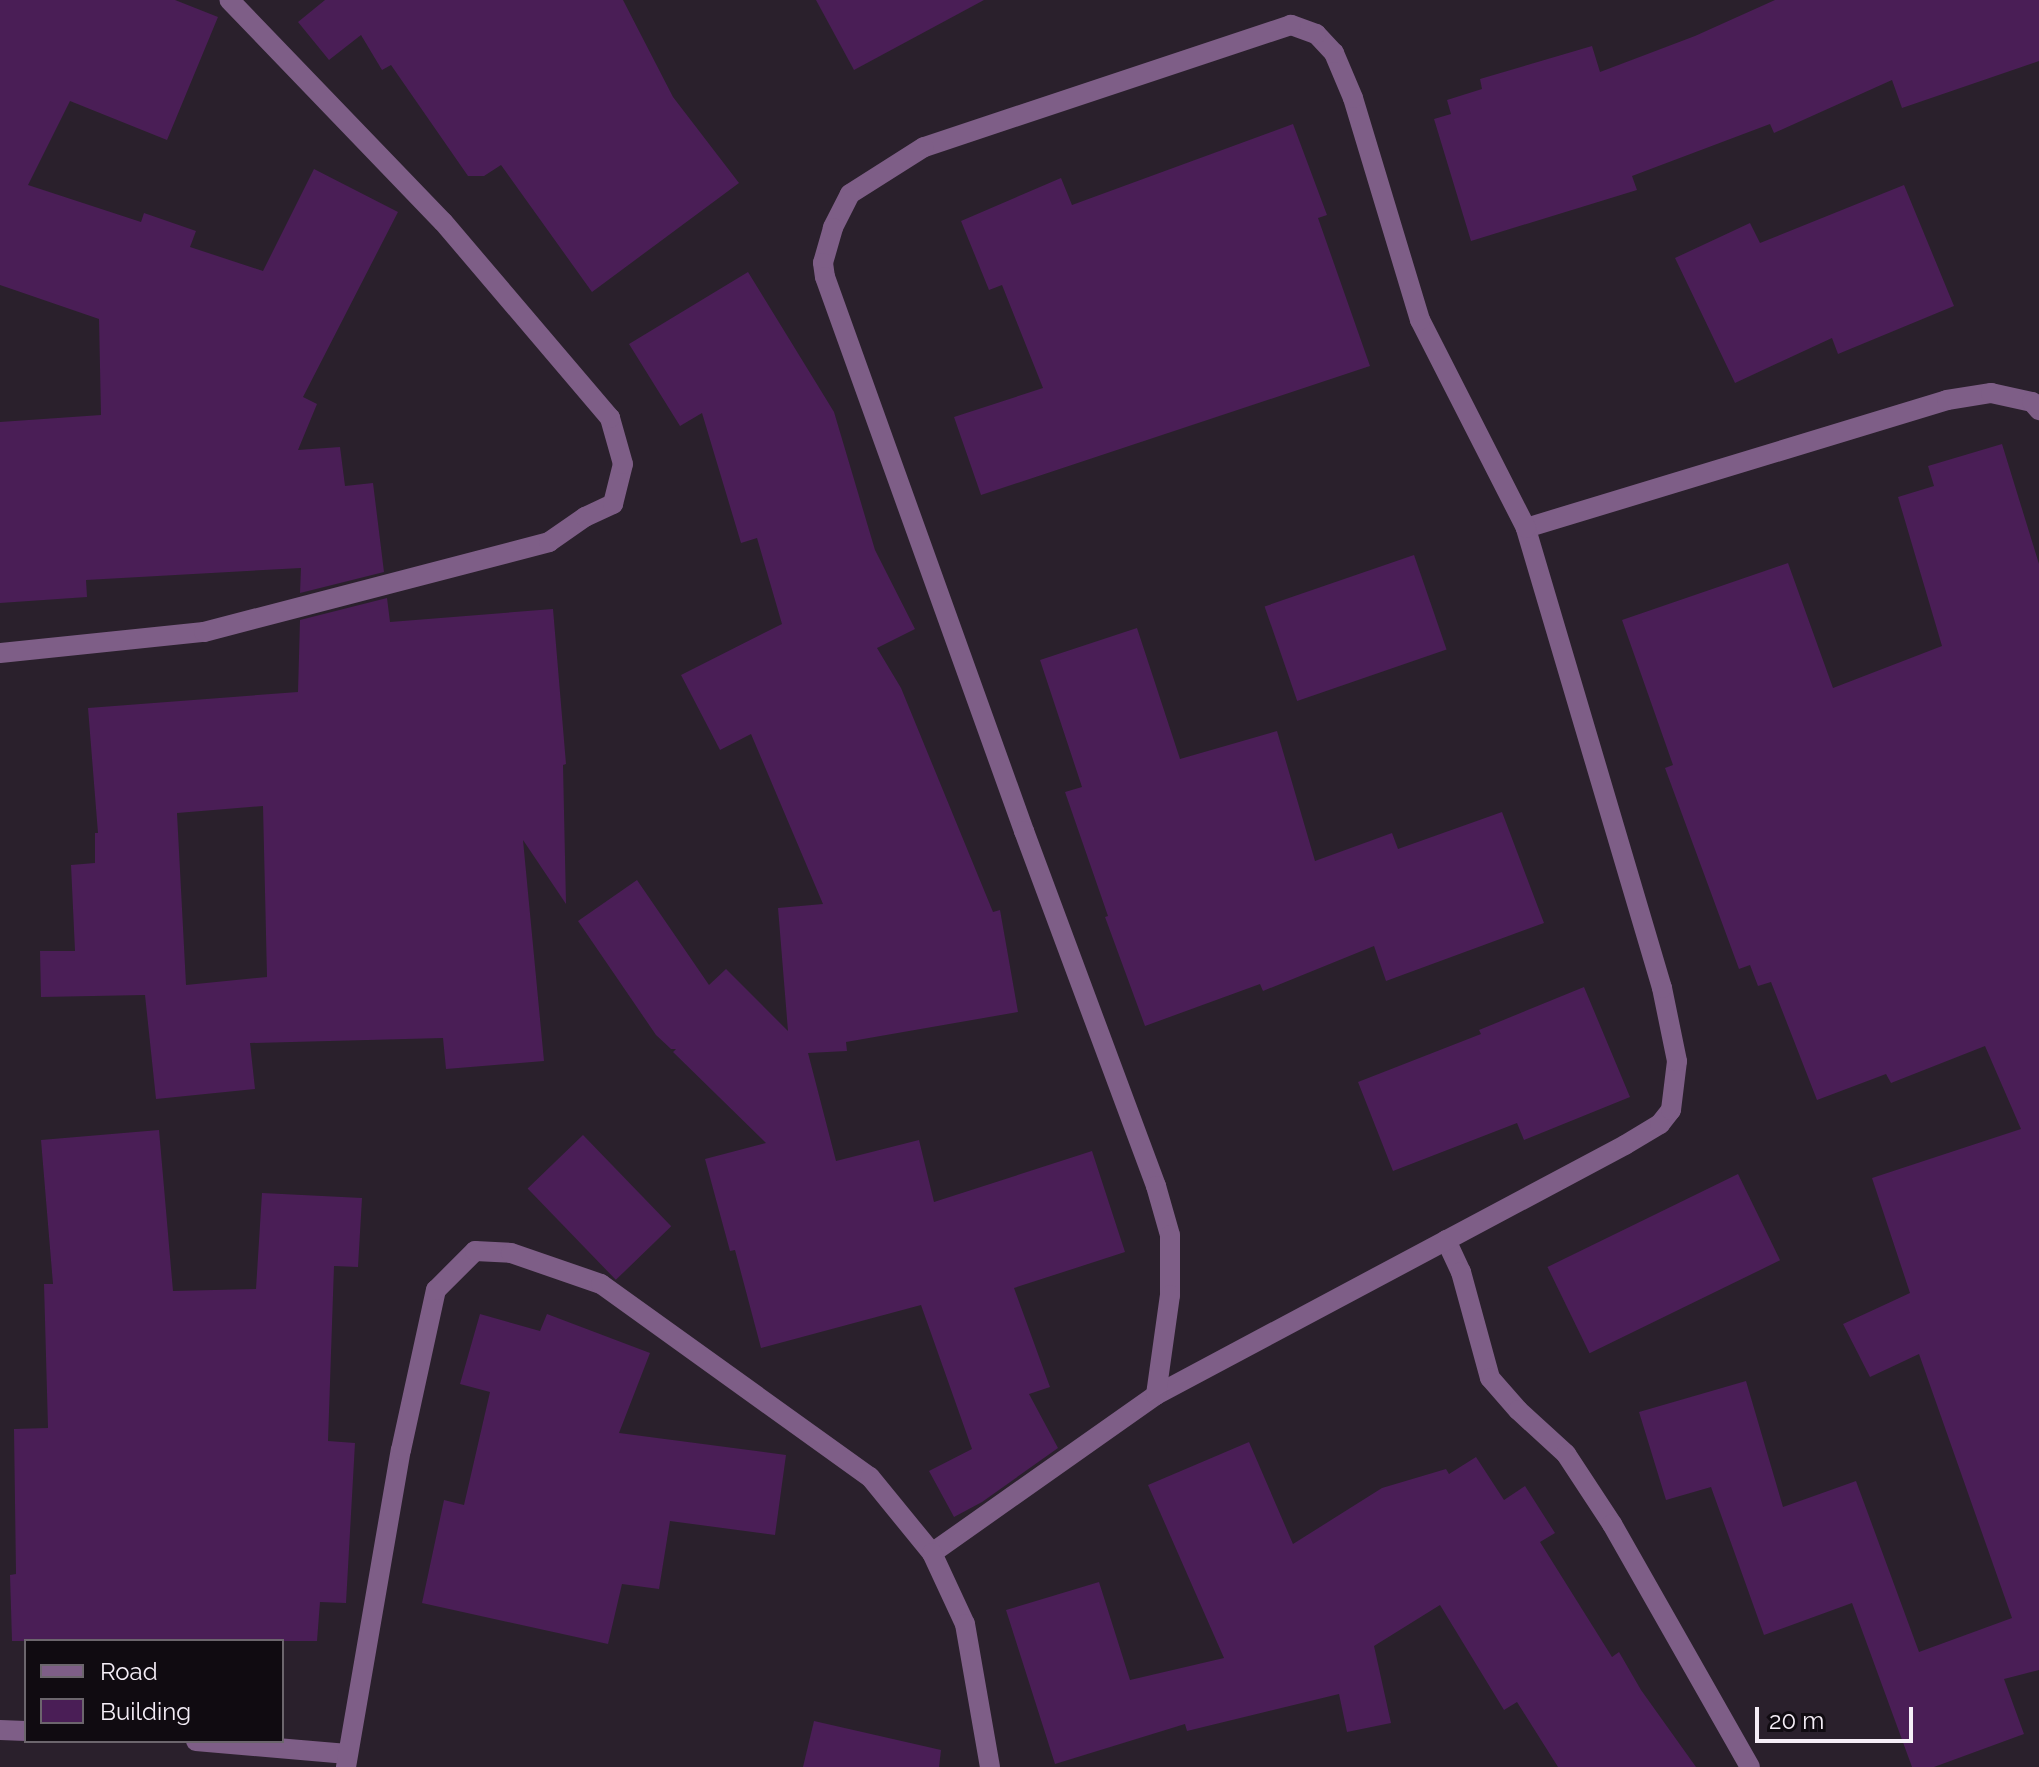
<!DOCTYPE html>
<style>
body{margin:0}
#map{position:relative;width:2039px;height:1767px;overflow:hidden;background:#2a202c;font-family:Raleway,sans-serif}
div>[style]{position:absolute}
.building>*{inset:0;background:#4a1e56;transform-origin:0 0}
.minor>*{height:20px;margin:-10px;padding:0 10px;transform-origin:10px;border-radius:10px;background:#7e5e87}
span{translate:-50% -50%;white-space:nowrap;text-align:center;line-height:1.15;-webkit-text-stroke:7px #100b11;paint-order:stroke}
.legend{position:absolute;left:24px;top:1639px;width:260px;height:104px;box-sizing:border-box;background:#100b11;border:2px solid #6c666d;margin:0;padding:10px 14px;list-style:none;font-size:24px;color:#f5eef7}
.legend li{display:flex;align-items:center;gap:16px;height:40px}
.legend b{width:40px;border:2px solid #6c666d}
.scale{position:absolute;left:1755px;top:1707px;width:158px;height:36px;box-sizing:border-box;border:4px solid #f5eef7;border-top:0;padding-left:10px;font-size:24px;line-height:28px;white-space:nowrap;color:#f5eef7;-webkit-text-stroke:6px #100b11;paint-order:stroke}
</style>
<div id="map">
<div class="building">
<i style="clip-path:polygon(0 0,175px 0,218px 17px,167px 140px,70px 101px,28px 185px,141px 222px,144px 213px,196px 231px,190px 247px,263px 271px,314px 169px,398px 212px,303px 397px,317px 404px,298px 450px,340px 447px,345px 486px,373px 483px,384px 572px,300px 593px,301px 568px,86px 580px,87px 597px,0 603px,0 422px,101px 415px,99px 319px,0 285px)"></i>
<i style="clip-path:polygon(325px 0,623px 0,673px 97px,739px 183px,592px 292px,501px 165px,484px 176px,468px 176px,391px 65px,382px 70px,361px 35px,329px 60px,298px 22px)"></i>
<i style="clip-path:polygon(816px 0,984px 0,854px 70px)"></i>
<i style="clip-path:polygon(1775px 0,2039px 0,2039px 61px,1902px 108px,1892px 80px,1774px 133px,1770px 124px,1632px 176px,1637px 190px,1471px 241px,1434px 119px,1451px 114px,1447px 100px,1482px 89px,1480px 79px,1592px 46px,1600px 72px,1695px 36px)"></i>
<i style="clip-path:polygon(1293px 124px,1327px 215px,1318px 218px,1370px 366px,981px 495px,954px 417px,1043px 388px,1002px 285px,989px 290px,961px 221px,1061px 178px,1072px 205px)"></i>
<i style="clip-path:polygon(1904px 185px,1954px 306px,1838px 354px,1832px 338px,1735px 383px,1675px 258px,1750px 223px,1760px 243px)"></i>
<i style="clip-path:polygon(748px 272px,834px 412px,875px 550px,915px 629px,877px 648px,901px 688px,993px 912px,1000px 910px,1018px 1012px,846px 1042px,847px 1051px,808px 1053px,836px 1161px,919px 1140px,934px 1202px,1092px 1151px,1125px 1252px,1014px 1288px,1050px 1387px,1029px 1394px,1058px 1448px,982px 1502px,954px 1517px,929px 1471px,972px 1449px,921px 1305px,761px 1348px,735px 1250px,730px 1251px,705px 1159px,766px 1143px,673px 1052px,676px 1049px,671px 1049px,656px 1035px,578px 921px,637px 880px,709px 985px,726px 969px,788px 1031px,778px 908px,823px 904px,751px 734px,720px 750px,681px 675px,782px 624px,757px 538px,741px 543px,702px 413px,680px 426px,629px 344px)"></i>
<i style="clip-path:polygon(2002px 444px,2039px 564px,2039px 1670px,2004px 1679px,2024px 1734px,1934px 1767px,1912px 1767px,1852px 1603px,1764px 1635px,1711px 1487px,1666px 1500px,1639px 1412px,1746px 1381px,1783px 1507px,1856px 1481px,1919px 1652px,2012px 1618px,1919px 1354px,1870px 1377px,1843px 1324px,1910px 1293px,1872px 1178px,2021px 1129px,1985px 1046px,1891px 1083px,1886px 1074px,1817px 1100px,1771px 982px,1758px 986px,1750px 965px,1739px 969px,1665px 768px,1673px 765px,1622px 620px,1788px 563px,1833px 688px,1942px 646px,1898px 497px,1934px 486px,1928px 466px)"></i>
<i style="left:1414px;top:555px;width:100px;height:158px;rotate:71deg"></i>
<i style="clip-path:polygon(evenodd,387px 598px,390px 622px,553px 609px,566px 764px,563px 765px,566px 904px,523px 840px,544px 1061px,446px 1069px,443px 1038px,250px 1043px,255px 1089px,156px 1099px,145px 995px,41px 997px,40px 951px,75px 951px,71px 865px,95px 863px,95px 833px,98px 833px,88px 708px,298px 692px,300px 620px,387px 598px,263px 806px,267px 977px,186px 985px,177px 813px,263px 806px)"></i>
<i style="clip-path:polygon(1137px 628px,1180px 759px,1277px 731px,1315px 861px,1392px 833px,1398px 849px,1502px 812px,1544px 923px,1386px 981px,1374px 946px,1263px 991px,1260px 984px,1145px 1026px,1105px 917px,1108px 916px,1065px 792px,1082px 787px,1040px 660px)"></i>
<i style="clip-path:polygon(1584px 987px,1630px 1097px,1524px 1140px,1517px 1123px,1393px 1171px,1358px 1082px,1481px 1034px,1479px 1030px)"></i>
<i style="clip-path:polygon(159px 1130px,173px 1291px,256px 1289px,262px 1193px,362px 1198px,358px 1267px,334px 1266px,328px 1441px,355px 1443px,346px 1603px,320px 1602px,317px 1641px,12px 1641px,10px 1575px,16px 1574px,14px 1429px,48px 1428px,44px 1284px,53px 1284px,41px 1140px)"></i>
<i style="left:583px;top:1135px;width:127px;height:77px;rotate:46deg"></i>
<i style="left:1738px;top:1174px;width:96px;height:212px;rotate:64deg"></i>
<i style="clip-path:polygon(480px 1314px,540px 1331px,547px 1314px,650px 1353px,619px 1433px,786px 1455px,775px 1535px,670px 1521px,659px 1589px,622px 1584px,608px 1644px,422px 1603px,444px 1500px,464px 1505px,490px 1392px,460px 1384px)"></i>
<i style="clip-path:polygon(1249px 1442px,1293px 1544px,1382px 1488px,1446px 1469px,1449px 1474px,1476px 1457px,1504px 1500px,1525px 1486px,1555px 1533px,1540px 1542px,1612px 1657px,1619px 1652px,1641px 1690px,1696px 1767px,1558px 1767px,1517px 1702px,1504px 1710px,1440px 1605px,1374px 1646px,1391px 1723px,1347px 1732px,1339px 1694px,1187px 1731px,1185px 1724px,1055px 1764px,1006px 1610px,1099px 1582px,1130px 1680px,1224px 1658px,1148px 1485px)"></i>
<i style="clip-path:polygon(814px 1721px,941px 1750px,939px 1767px,803px 1767px)"></i>
</div>
<div class="minor">
<i style="left:1526px;top:528px;width:440px;rotate:-16.9deg"></i>
<i style="left:1947px;top:400px;width:45px;rotate:-9deg"></i>
<i style="left:1991px;top:393px;width:42px;rotate:12.4deg"></i>
<i style="left:2032px;top:402px;width:11px;rotate:49deg"></i>
<i style="left:0;top:653px;width:205px;rotate:-5.9deg"></i>
<i style="left:204px;top:632px;width:357px;rotate:-14.6deg"></i>
<i style="left:549px;top:542px;width:44px;rotate:-34.8deg"></i>
<i style="left:585px;top:517px;width:31px;rotate:-25deg"></i>
<i style="left:613px;top:504px;width:41px;rotate:-76deg"></i>
<i style="left:623px;top:464px;width:48px;rotate:-105.8deg"></i>
<i style="left:610px;top:418px;width:257px;rotate:-130.4deg"></i>
<i style="left:443px;top:222px;width:308px;rotate:-133.9deg"></i>
<i style="left:1446px;top:1240px;width:35px;rotate:65deg"></i>
<i style="left:1461px;top:1272px;width:110px;rotate:74.7deg"></i>
<i style="left:1490px;top:1378px;width:43px;rotate:48.8deg"></i>
<i style="left:1518px;top:1410px;width:65px;rotate:42.5deg"></i>
<i style="left:1566px;top:1454px;width:84px;rotate:56.7deg"></i>
<i style="left:1612px;top:1524px;width:279px;rotate:60.4deg"></i>
<i style="left:932px;top:1553px;width:274px;rotate:-35.2deg"></i>
<i style="left:1156px;top:1395px;width:531px;rotate:-28.06deg"></i>
<i style="left:1625px;top:1145px;width:41px;rotate:-31deg"></i>
<i style="left:1660px;top:1124px;width:18px;rotate:-52deg"></i>
<i style="left:1671px;top:1110px;width:49px;rotate:-83deg"></i>
<i style="left:1677px;top:1061px;width:75px;rotate:-101.6deg"></i>
<i style="left:1662px;top:988px;width:480px;rotate:-106.5deg"></i>
<i style="left:1526px;top:528px;width:233px;rotate:-117deg"></i>
<i style="left:1420px;top:320px;width:232px;rotate:-106.8deg"></i>
<i style="left:1353px;top:98px;width:49px;rotate:-112.9deg"></i>
<i style="left:1334px;top:53px;width:26px;rotate:-133deg"></i>
<i style="left:1316px;top:34px;width:27px;rotate:-160deg"></i>
<i style="left:1291px;top:25px;width:387px;rotate:161.6deg"></i>
<i style="left:924px;top:147px;width:88px;rotate:147.6deg"></i>
<i style="left:850px;top:194px;width:38px;rotate:117deg"></i>
<i style="left:833px;top:228px;width:36px;rotate:106deg"></i>
<i style="left:823px;top:263px;width:14px;rotate:82deg"></i>
<i style="left:825px;top:277px;width:589px;rotate:70.24deg"></i>
<i style="left:1024px;top:831px;width:379px;rotate:69.6deg"></i>
<i style="left:1156px;top:1186px;width:51px;rotate:74.1deg"></i>
<i style="left:1170px;top:1235px;width:60px;rotate:90deg"></i>
<i style="left:1170px;top:1295px;width:101px;rotate:98deg"></i>
<i style="left:0;top:1730px;width:26px;rotate:2deg"></i>
<i style="left:196px;top:1741px;width:152px;rotate:4.9deg"></i>
<i style="left:346px;top:1767px;width:322px;rotate:-80.2deg"></i>
<i style="left:401px;top:1450px;width:164px;rotate:-77.7deg"></i>
<i style="left:436px;top:1290px;width:55px;rotate:-45deg"></i>
<i style="left:475px;top:1251px;width:36px;rotate:3deg"></i>
<i style="left:511px;top:1253px;width:95px;rotate:19deg"></i>
<i style="left:601px;top:1284px;width:331px;rotate:35.7deg"></i>
<i style="left:870px;top:1477px;width:98px;rotate:50.8deg"></i>
<i style="left:932px;top:1553px;width:78px;rotate:65.1deg"></i>
<i style="left:965px;top:1624px;width:145px;rotate:80.1deg"></i>
</div>
<ul class="legend">
<li><b style="height:10px;background:#7e5e87"></b>Road</li>
<li><b style="height:22px;background:#4a1e56"></b>Building</li>
</ul>
<div class="scale">20 m</div>
</div>
